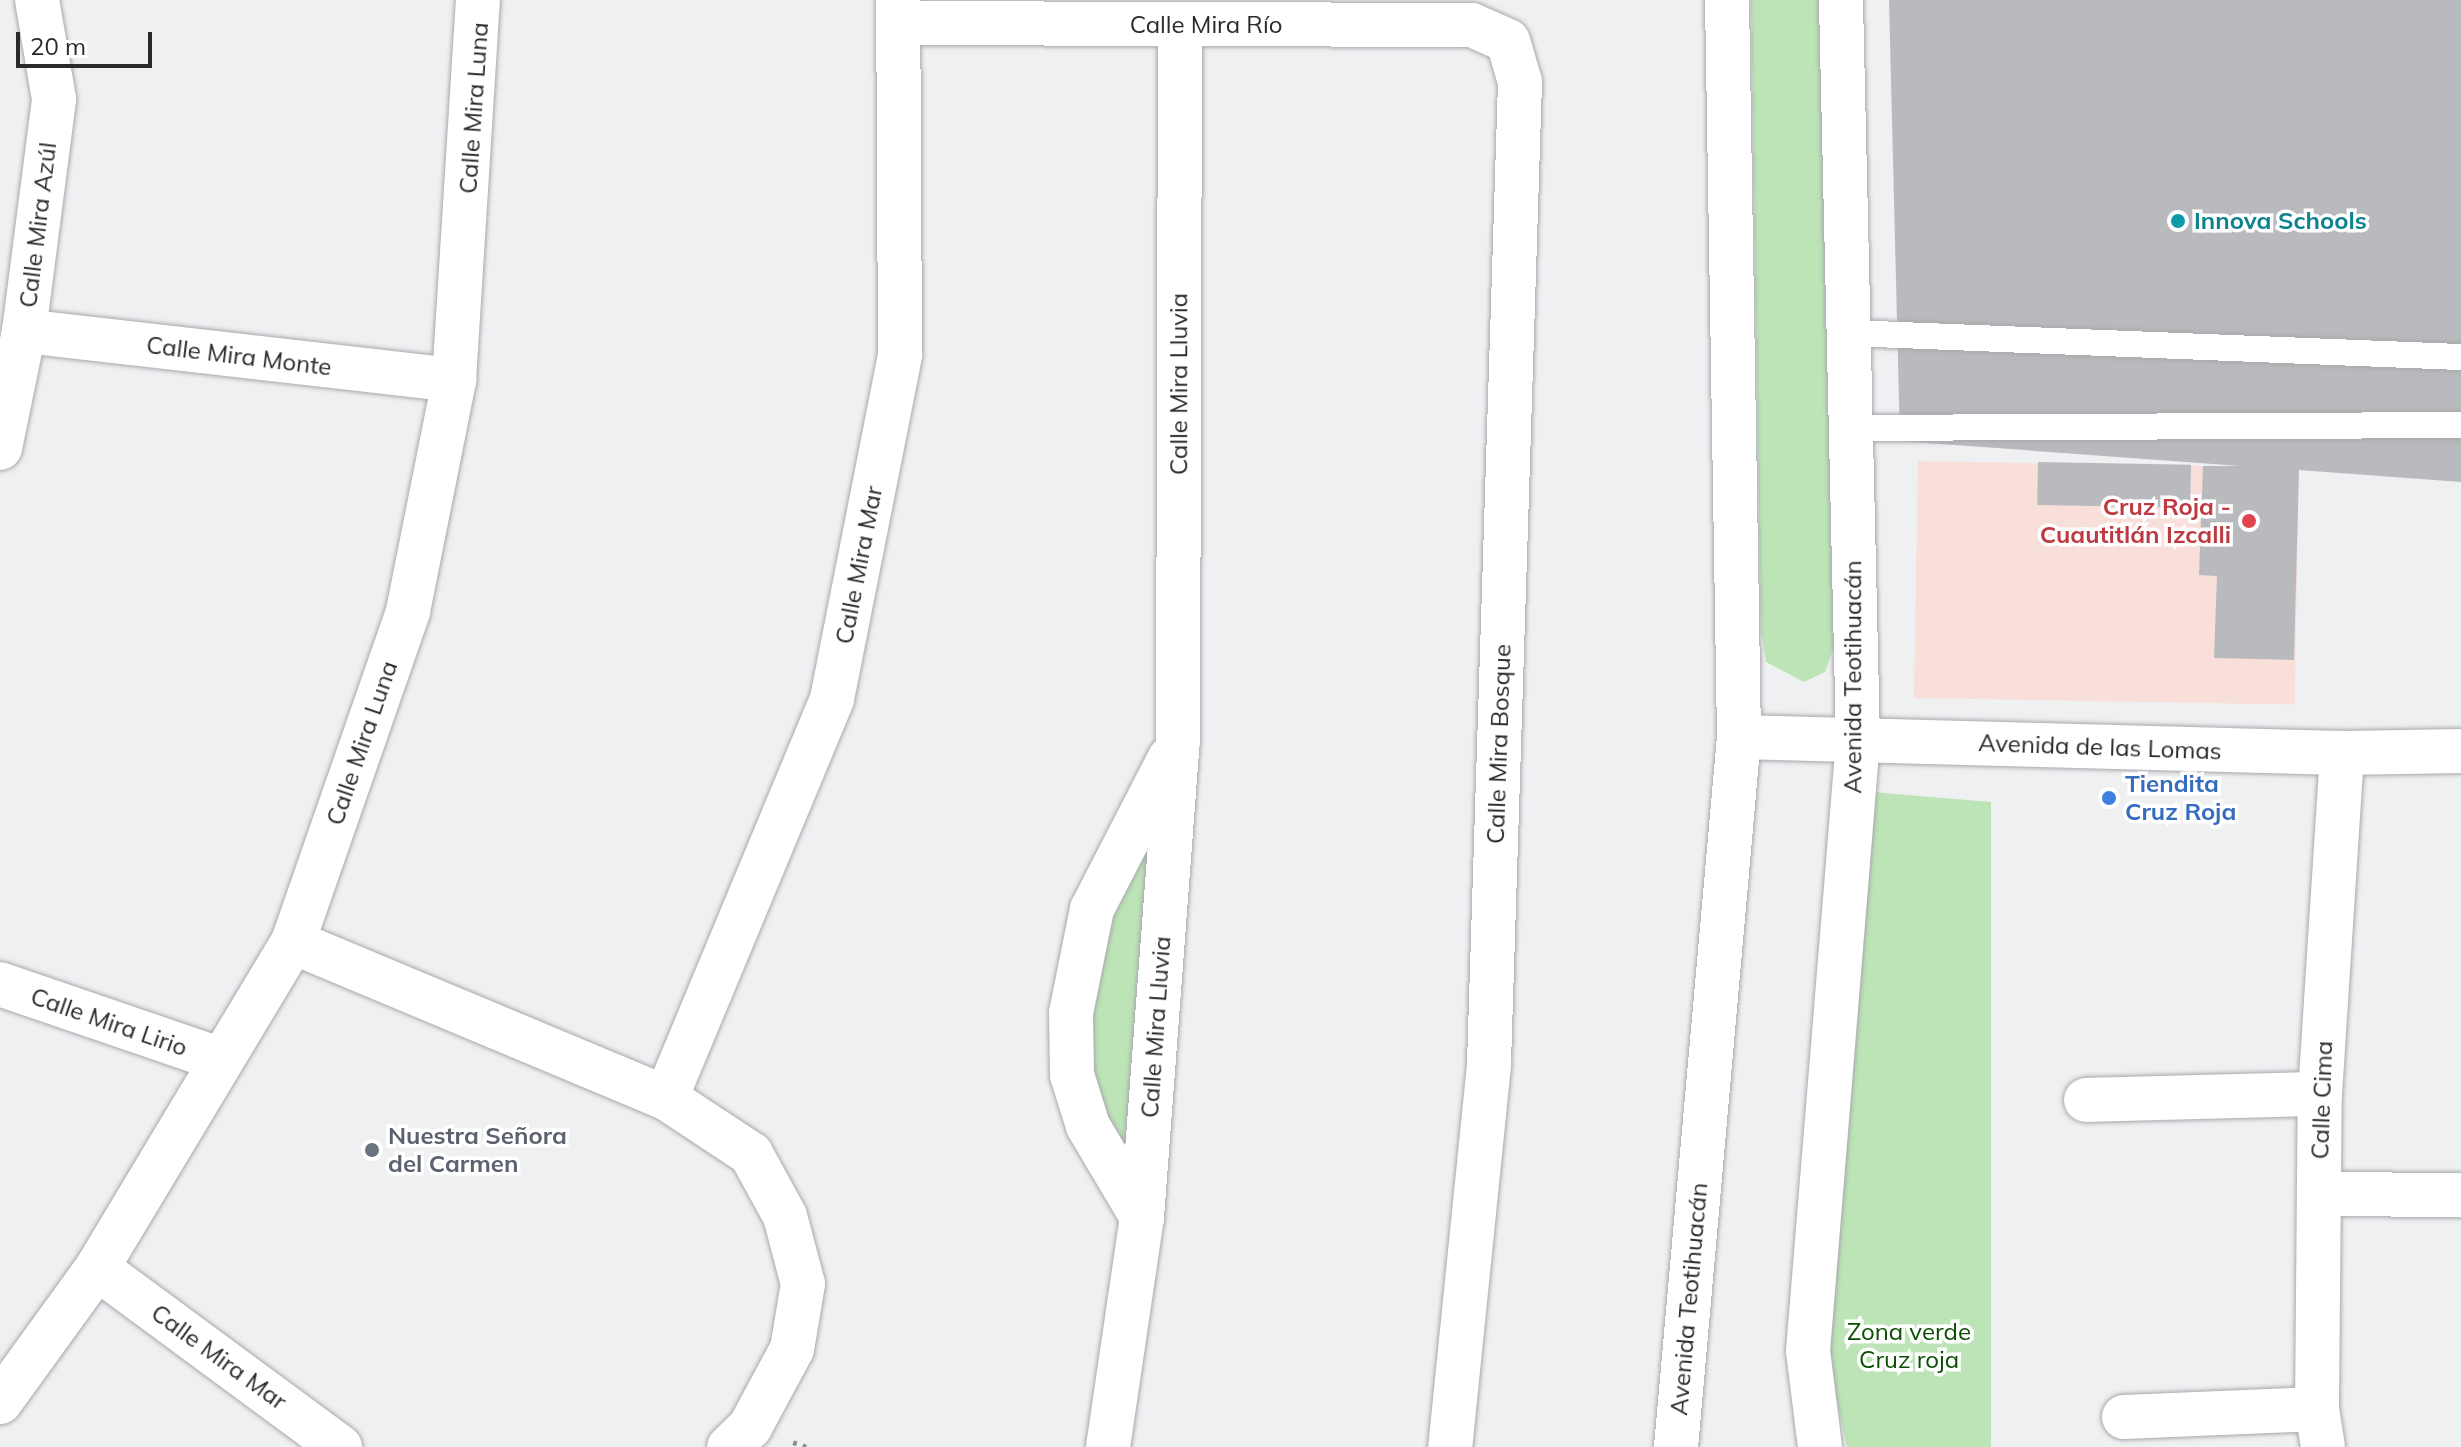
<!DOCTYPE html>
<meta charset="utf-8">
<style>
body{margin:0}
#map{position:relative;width:2461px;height:1447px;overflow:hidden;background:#eff0f2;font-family:Mulish,sans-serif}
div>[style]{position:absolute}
.industrial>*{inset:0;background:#f9dfda;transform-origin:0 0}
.green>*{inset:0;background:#bde4b7}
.building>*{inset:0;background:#b9babd;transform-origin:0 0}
.path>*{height:5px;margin-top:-2.5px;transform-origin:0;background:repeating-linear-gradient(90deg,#8f9091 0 4px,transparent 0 10px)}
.roads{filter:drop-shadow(0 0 2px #a8a9ac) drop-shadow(0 0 2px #a8a9ac)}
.service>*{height:26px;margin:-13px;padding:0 13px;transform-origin:13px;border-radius:13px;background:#fff}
.minor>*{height:44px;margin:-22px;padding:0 22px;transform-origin:22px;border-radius:22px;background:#fff}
.tertiary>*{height:44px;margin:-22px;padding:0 22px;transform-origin:22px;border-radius:22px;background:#fff}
.secondary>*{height:44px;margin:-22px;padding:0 22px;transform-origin:22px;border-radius:22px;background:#fff}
.dots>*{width:22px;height:22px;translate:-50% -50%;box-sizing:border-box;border:4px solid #fff;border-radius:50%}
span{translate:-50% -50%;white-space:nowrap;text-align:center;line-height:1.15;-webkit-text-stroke:7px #fff;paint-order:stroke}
.street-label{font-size:24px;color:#2a2a2b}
.culture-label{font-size:24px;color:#0d838f;font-weight:700}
.left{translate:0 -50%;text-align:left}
.health-label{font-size:24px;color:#be3a42;font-weight:700}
.right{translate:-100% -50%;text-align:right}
.shop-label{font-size:24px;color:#366cbe;font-weight:700}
.worship-label{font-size:24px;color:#5b616d;font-weight:700}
.park-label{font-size:24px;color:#094f00}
.scale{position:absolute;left:16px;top:32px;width:136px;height:36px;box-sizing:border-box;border:4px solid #2a2a2b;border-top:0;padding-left:10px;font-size:24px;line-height:28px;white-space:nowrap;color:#2a2a2b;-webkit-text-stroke:6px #fff;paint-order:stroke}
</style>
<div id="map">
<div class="industrial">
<i style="left:1918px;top:461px;width:381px;height:237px;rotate:1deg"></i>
</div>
<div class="green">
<i style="clip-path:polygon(1751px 0,1831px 0,1836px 642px,1825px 672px,1804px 682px,1766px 662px,1761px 631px)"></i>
<i style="clip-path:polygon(1168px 783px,1136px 1192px,1095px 1124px,1078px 1014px,1100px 911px)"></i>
<i style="clip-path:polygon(1872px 792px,1991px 802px,1991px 1447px,1847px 1447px,1824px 1343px)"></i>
</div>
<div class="building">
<i style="clip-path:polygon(1889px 0,2461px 0,2461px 482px,2299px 470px,2294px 660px,2214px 658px,2217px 576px,2199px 575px,2203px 466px,2240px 466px,1900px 441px)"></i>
<i style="left:2038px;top:462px;width:153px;height:43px;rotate:1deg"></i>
</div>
<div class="path">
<i style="left:793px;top:1442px;width:15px;rotate:20deg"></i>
</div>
<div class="roads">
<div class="service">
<i style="left:1849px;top:333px;width:612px;rotate:2.25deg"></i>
<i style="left:1851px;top:428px;width:610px;rotate:-0.28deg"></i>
</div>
<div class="minor">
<i style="left:900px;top:23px;width:572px;rotate:0.2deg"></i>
<i style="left:1472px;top:25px;width:39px;rotate:24deg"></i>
<i style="left:1508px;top:41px;width:43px;rotate:73.7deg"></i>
<i style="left:1520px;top:82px;width:983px;rotate:91.81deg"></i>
<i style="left:1489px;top:1065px;width:384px;rotate:95.8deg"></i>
<i style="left:24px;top:331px;width:433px;rotate:6.5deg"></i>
<i style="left:0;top:448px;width:119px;rotate:-78.4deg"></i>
<i style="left:24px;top:331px;width:234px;rotate:-82.6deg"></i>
<i style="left:54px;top:99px;width:100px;rotate:-99.7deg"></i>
<i style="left:293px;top:942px;width:404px;rotate:22.7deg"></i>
<i style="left:666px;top:1098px;width:102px;rotate:33.4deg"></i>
<i style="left:751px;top:1154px;width:71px;rotate:61.3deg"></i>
<i style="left:785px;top:1216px;width:70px;rotate:75.2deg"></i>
<i style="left:803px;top:1284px;width:66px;rotate:99.6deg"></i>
<i style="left:792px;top:1349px;width:89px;rotate:118.3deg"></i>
<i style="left:750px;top:1427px;width:29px;rotate:136deg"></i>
<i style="left:0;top:984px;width:231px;rotate:18.9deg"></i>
<i style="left:666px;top:1098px;width:432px;rotate:-67.4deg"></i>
<i style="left:832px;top:699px;width:351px;rotate:-78.8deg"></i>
<i style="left:900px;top:355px;width:355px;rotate:-90.3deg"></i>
<i style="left:2086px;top:1100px;width:234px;rotate:-1.5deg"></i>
<i style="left:2319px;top:1194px;width:142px;rotate:0.4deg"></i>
<i style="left:1142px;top:1217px;width:106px;rotate:-120.7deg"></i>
<i style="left:1088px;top:1126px;width:53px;rotate:-107.4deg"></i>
<i style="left:1072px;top:1075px;width:62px;rotate:-90.9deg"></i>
<i style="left:1071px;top:1013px;width:106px;rotate:-78.6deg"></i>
<i style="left:1092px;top:909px;width:170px;rotate:-62.7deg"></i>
<i style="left:97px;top:1268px;width:302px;rotate:36.4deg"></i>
<i style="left:0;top:1402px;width:165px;rotate:-54.1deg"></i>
<i style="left:97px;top:1268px;width:380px;rotate:-59deg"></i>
<i style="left:293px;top:942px;width:350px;rotate:-70.8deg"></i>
<i style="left:408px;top:611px;width:236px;rotate:-78.7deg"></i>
<i style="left:454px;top:380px;width:381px;rotate:-86.4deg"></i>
<i style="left:2124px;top:1417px;width:193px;rotate:-2.4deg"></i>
<i style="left:1108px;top:1447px;width:232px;rotate:-81.6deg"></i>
<i style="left:1142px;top:1217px;width:476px;rotate:-85.7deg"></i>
<i style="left:1178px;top:742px;width:716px;rotate:-89.84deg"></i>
<i style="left:2323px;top:1447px;width:38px;rotate:-99deg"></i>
<i style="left:2317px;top:1409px;width:315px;rotate:-89.5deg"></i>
<i style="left:2320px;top:1094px;width:342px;rotate:-86.3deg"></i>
</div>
<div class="tertiary">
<i style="left:1739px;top:737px;width:603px;rotate:1.52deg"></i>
<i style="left:2342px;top:753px;width:119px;rotate:-1deg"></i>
</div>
<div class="secondary">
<i style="left:1676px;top:1447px;width:713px;rotate:-84.93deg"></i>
<i style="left:1739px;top:737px;width:737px;rotate:-90.93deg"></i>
<i style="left:1820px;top:1447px;width:97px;rotate:-97.1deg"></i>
<i style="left:1808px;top:1351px;width:613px;rotate:-85.32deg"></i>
<i style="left:1858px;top:740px;width:740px;rotate:-91.32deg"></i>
</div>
</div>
<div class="dots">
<i style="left:2178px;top:221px;background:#0f9aa8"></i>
<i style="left:2249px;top:521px;background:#e0444e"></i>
<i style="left:2109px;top:798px;background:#3f7fe0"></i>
<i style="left:372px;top:1150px;background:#6b7280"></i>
</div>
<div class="street-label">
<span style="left:1206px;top:25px">Calle Mira Río</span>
<span style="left:474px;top:108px;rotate:-86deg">Calle Mira Luna</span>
<span style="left:38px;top:225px;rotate:-83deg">Calle Mira Azúl</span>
<span style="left:239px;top:356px;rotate:7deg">Calle Mira Monte</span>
<span style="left:1179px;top:384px;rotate:-90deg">Calle Mira Lluvia</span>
<span style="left:859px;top:565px;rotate:-79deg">Calle Mira Mar</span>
<span style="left:1853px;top:677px;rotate:-90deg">Avenida Teotihuacán</span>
<span style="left:362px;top:743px;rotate:-71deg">Calle Mira Luna</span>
<span style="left:1499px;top:744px;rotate:-88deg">Calle Mira Bosque</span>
<span style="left:2100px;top:747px;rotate:2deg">Avenida de las Lomas</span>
<span style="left:109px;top:1022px;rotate:19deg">Calle Mira Lirio</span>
<span style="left:1156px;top:1027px;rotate:-86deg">Calle Mira Lluvia</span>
<span style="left:2322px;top:1100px;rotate:-88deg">Calle Cima</span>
<span style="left:1689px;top:1299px;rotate:-85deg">Avenida Teotihuacán</span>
<span style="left:219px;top:1357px;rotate:36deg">Calle Mira Mar</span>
</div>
<div class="culture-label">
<span class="left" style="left:2194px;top:221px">Innova Schools</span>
</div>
<div class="health-label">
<span class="right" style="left:2231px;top:521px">Cruz Roja -<br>Cuautitlán Izcalli</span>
</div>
<div class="shop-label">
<span class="left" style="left:2125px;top:798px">Tiendita<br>Cruz Roja</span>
</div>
<div class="worship-label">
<span class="left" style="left:388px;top:1150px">Nuestra Señora<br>del Carmen</span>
</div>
<div class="park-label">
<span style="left:1909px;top:1346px">Zona verde<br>Cruz roja</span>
</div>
<div class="scale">20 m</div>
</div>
